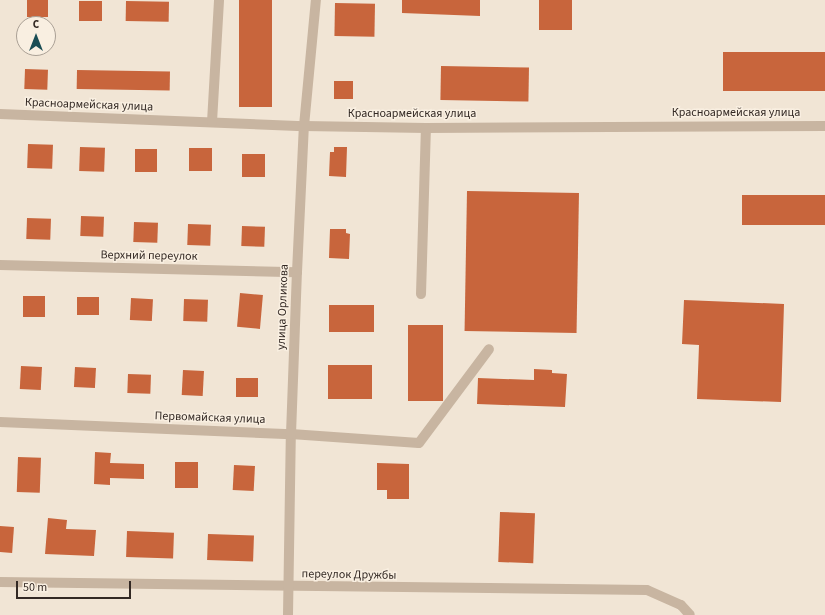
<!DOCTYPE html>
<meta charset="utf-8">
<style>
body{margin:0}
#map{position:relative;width:825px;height:615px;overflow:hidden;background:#f1e5d5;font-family:"Source Sans 3",sans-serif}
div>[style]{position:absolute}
.building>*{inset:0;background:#c8653c;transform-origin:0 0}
.minor>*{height:10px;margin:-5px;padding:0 5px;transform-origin:5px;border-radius:5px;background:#c8b5a1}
span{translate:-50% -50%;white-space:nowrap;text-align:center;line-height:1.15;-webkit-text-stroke:3px #f9efe1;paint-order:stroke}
.street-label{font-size:12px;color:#332924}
.north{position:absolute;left:16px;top:16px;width:40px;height:40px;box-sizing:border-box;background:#f9efe1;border:1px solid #aaa095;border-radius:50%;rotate:0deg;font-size:11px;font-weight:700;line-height:16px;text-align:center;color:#332924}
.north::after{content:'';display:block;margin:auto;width:14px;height:18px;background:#1a4d54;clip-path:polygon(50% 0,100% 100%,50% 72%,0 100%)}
.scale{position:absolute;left:16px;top:581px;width:115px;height:18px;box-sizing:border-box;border:2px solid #332924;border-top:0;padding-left:5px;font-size:12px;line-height:14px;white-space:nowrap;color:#332924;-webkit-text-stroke:3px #f9efe1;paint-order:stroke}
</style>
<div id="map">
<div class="building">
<i style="left:27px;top:0;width:21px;height:17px"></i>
<i style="left:239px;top:0;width:33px;height:107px"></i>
<i style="clip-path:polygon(402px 0,480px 0,480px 16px,402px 13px)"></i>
<i style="left:539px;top:0;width:33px;height:30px"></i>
<i style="left:79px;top:1px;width:23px;height:20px"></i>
<i style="left:126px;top:1px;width:43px;height:20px;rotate:1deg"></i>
<i style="left:335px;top:3px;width:40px;height:33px;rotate:1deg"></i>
<i style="left:825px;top:52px;width:39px;height:102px;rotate:90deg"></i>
<i style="left:441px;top:66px;width:88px;height:34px;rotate:1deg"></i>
<i style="left:25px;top:69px;width:23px;height:20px;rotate:2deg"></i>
<i style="left:77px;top:70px;width:93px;height:19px;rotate:1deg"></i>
<i style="left:334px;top:81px;width:19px;height:18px"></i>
<i style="left:28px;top:144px;width:25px;height:24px;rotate:2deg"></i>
<i style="left:80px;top:147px;width:25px;height:24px;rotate:2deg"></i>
<i style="clip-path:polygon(334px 147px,347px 147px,346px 177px,329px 176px,330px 152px,334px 152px)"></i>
<i style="left:189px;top:148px;width:23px;height:23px"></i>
<i style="left:135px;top:149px;width:22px;height:23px"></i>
<i style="left:242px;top:154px;width:23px;height:23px"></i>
<i style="left:467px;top:191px;width:112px;height:140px;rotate:1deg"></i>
<i style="left:742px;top:195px;width:83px;height:30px"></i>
<i style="left:81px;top:216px;width:23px;height:20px;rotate:2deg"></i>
<i style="left:27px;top:218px;width:24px;height:21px;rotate:2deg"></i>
<i style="left:134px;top:222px;width:24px;height:20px;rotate:2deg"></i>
<i style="left:188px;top:224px;width:23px;height:21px;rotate:2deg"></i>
<i style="left:242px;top:226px;width:23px;height:20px;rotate:2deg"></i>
<i style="clip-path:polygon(330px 229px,346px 229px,346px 233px,350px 234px,349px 259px,329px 258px)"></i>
<i style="left:240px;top:293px;width:23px;height:34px;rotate:5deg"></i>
<i style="left:23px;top:296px;width:22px;height:21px"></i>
<i style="left:77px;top:297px;width:22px;height:18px"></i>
<i style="left:131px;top:298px;width:22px;height:22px;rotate:3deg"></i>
<i style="left:184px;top:299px;width:24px;height:22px;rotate:2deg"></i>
<i style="clip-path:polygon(684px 300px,784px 304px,781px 402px,697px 399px,699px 345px,682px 344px)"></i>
<i style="left:329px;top:305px;width:45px;height:27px"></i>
<i style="left:408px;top:325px;width:35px;height:76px"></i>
<i style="left:328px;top:365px;width:44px;height:34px"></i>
<i style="left:21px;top:366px;width:21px;height:23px;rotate:3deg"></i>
<i style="left:75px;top:367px;width:21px;height:20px;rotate:3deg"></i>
<i style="clip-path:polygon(534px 369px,552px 370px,552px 373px,567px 374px,565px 407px,477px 404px,478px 378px,534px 380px)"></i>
<i style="left:183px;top:370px;width:21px;height:25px;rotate:3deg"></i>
<i style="left:128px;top:374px;width:23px;height:19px;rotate:2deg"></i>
<i style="left:236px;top:378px;width:22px;height:19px"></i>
<i style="clip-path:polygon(95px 452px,111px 453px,110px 463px,144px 464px,144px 479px,110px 478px,110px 485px,94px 484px)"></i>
<i style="left:18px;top:457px;width:23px;height:35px;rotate:2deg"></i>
<i style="left:175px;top:462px;width:23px;height:26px"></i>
<i style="clip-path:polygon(377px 463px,409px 464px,409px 499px,387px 499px,387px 490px,377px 490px)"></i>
<i style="left:234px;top:465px;width:21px;height:25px;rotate:3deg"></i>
<i style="left:500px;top:512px;width:35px;height:50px;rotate:2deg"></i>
<i style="clip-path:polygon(48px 518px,67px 520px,66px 529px,96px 530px,94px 556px,45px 554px)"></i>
<i style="left:0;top:526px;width:14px;height:26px;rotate:4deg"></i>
<i style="left:127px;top:531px;width:47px;height:26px;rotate:2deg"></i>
<i style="left:208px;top:534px;width:46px;height:26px;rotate:2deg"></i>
</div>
<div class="minor">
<i style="left:0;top:114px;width:304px;rotate:2.3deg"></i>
<i style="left:304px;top:126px;width:122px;rotate:0.9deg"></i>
<i style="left:426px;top:128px;width:399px;rotate:-0.3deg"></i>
<i style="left:212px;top:122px;width:122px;rotate:-86.7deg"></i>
<i style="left:0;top:265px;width:297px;rotate:1.4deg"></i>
<i style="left:421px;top:294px;width:166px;rotate:-88.3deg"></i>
<i style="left:0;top:422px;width:291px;rotate:2.4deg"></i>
<i style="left:291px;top:434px;width:128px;rotate:4deg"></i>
<i style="left:419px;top:443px;width:117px;rotate:-53.3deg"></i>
<i style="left:0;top:582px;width:647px;rotate:0.71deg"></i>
<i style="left:647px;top:590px;width:37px;rotate:24deg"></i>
<i style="left:681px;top:605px;width:13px;rotate:48deg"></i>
<i style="left:288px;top:615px;width:181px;rotate:-89.1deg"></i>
<i style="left:291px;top:434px;width:162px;rotate:-87.9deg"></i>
<i style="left:297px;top:272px;width:146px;rotate:-87.3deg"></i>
<i style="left:304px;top:126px;width:127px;rotate:-84.6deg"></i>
</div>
<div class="street-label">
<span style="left:89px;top:105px;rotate:2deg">Красноармейская улица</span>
<span style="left:736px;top:113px">Красноармейская улица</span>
<span style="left:412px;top:114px">Красноармейская улица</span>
<span style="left:149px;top:256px;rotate:1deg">Верхний переулок</span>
<span style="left:283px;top:307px;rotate:-88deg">улица Орликова</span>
<span style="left:210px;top:418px;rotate:2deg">Первомайская улица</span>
<span style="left:349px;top:575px;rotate:1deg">переулок Дружбы</span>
</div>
<div class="north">С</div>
<div class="scale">50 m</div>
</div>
